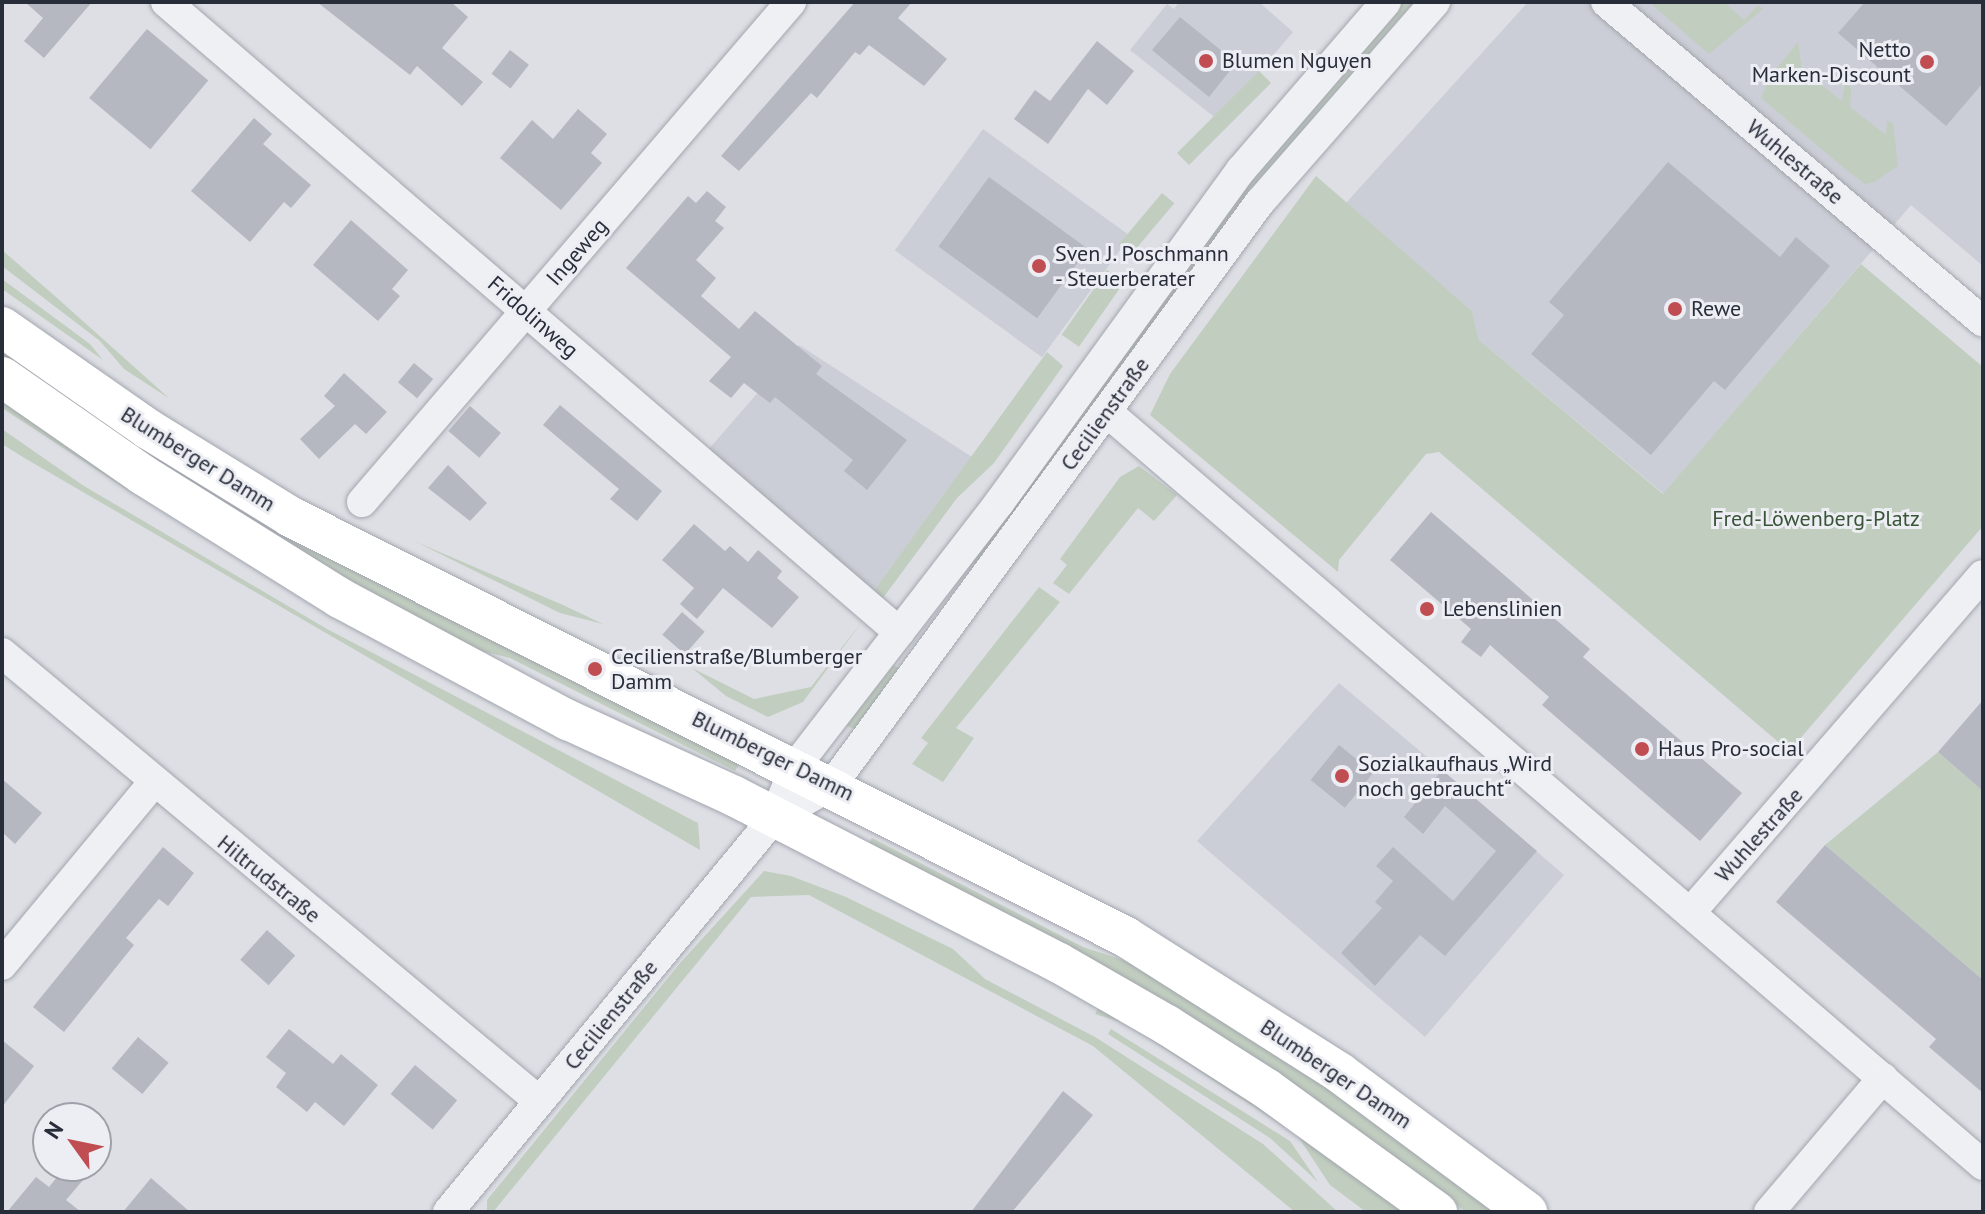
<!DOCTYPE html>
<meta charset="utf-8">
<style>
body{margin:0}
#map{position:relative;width:1985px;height:1214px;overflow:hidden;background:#dddfe5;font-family:"PT Sans",sans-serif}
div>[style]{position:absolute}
.built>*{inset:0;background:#cbced6;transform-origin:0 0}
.green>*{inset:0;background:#c1cebf;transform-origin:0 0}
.building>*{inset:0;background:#b5b8c1;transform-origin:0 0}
.roads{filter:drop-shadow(0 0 2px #a3a6ae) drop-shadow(0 0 2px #a3a6ae)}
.minor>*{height:30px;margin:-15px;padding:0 15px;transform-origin:15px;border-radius:15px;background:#eff0f4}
.major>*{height:40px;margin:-20px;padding:0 20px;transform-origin:20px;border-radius:20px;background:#fff}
.dots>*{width:22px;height:22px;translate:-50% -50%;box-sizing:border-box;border:4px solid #eceef3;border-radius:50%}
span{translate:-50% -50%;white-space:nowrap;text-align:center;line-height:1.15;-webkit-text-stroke:6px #eceef3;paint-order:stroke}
.poi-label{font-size:22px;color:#282d3a}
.right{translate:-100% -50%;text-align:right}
.left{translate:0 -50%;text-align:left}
.street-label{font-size:22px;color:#282d3a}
.park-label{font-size:22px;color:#395437}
.frame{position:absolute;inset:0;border:4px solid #282d3a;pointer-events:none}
.north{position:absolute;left:32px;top:1102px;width:80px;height:80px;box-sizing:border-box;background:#eceef3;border:2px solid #9ea1a9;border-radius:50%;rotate:303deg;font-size:22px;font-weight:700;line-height:32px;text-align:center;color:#282d3a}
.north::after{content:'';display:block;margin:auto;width:28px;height:36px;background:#bf4d52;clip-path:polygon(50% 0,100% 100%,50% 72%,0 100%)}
</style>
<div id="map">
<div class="built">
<i style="clip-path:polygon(1179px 2px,1259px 2px,1293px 32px,1218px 120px,1130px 50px,1167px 4px,1174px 9px)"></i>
<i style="clip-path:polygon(1528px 2px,1983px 2px,1983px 266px,1911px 205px,1664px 494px,1479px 340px,1472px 311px,1345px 204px)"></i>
<i style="left:983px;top:129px;width:182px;height:150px;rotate:36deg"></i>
<i style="clip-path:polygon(799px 345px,972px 457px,873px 592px,708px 450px)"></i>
<i style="clip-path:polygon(1339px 683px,1427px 757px,1423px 763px,1427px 768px,1442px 770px,1564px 875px,1425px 1037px,1197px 841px)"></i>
</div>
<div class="green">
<i style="clip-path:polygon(1402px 2px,1414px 2px,1262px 177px,979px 566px,970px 560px,1213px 227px)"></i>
<i style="clip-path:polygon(1649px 2px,1724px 2px,1744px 20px,1758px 5px,1763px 9px,1709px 54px)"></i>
<i style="clip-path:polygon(1798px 42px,1802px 70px,1842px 101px,1845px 82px,1851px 88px,1850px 107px,1886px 135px,1887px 120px,1893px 124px,1898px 166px,1874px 182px,1865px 184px,1850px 173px,1761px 98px,1771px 75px)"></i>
<i style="left:1259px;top:71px;width:17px;height:116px;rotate:45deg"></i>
<i style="clip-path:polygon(1316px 176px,1472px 311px,1479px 340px,1663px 494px,1861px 264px,1983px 367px,1983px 526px,1786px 755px,1784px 747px,1439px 452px,1426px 454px,1339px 560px,1338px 572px,1150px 415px,1170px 374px)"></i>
<i style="left:1162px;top:193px;width:16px;height:67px;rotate:40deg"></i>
<i style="clip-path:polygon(2px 250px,56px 297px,170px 399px,124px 369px,100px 341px,2px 266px)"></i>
<i style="left:1107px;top:270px;width:21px;height:79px;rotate:35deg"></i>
<i style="clip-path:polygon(2px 279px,90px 344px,103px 360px,2px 289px)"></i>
<i style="clip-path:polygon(2px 348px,742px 760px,735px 771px,510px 658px,469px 648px,338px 576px,39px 384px,2px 356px)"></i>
<i style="clip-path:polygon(1047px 352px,1063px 366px,994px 463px,957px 498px,880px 602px,873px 592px)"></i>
<i style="clip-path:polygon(2px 396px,135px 488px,132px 493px,2px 408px)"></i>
<i style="clip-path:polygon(2px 429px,84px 486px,327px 629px,698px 823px,700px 850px,26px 459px,2px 444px)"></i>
<i style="clip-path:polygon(1139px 466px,1177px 495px,1154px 521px,1138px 508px,1069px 594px,1053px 583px,1067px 565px,1060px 559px,1120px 477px)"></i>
<i style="clip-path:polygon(414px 541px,563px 605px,603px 624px,560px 613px)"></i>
<i style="clip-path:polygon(1039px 587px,1060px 602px,956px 728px,974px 738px,943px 782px,912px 764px,928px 743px,921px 738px)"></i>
<i style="clip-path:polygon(864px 619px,803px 702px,768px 717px,726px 696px,692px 668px,754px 699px,811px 687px)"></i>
<i style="clip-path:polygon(894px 665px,901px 670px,859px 730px,846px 726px)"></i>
<i style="clip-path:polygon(1938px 752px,1975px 784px,1983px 776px,1983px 980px,1825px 845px)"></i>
<i style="clip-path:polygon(872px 838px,1083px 947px,1129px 962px,1366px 1111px,1500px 1212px,1466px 1212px,1320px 1106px,865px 849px)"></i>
<i style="clip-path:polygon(764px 871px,791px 876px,846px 897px,953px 949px,985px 979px,1095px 1037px,1263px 1144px,1338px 1212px,1295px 1212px,1093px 1046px,809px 895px,751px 897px,493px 1212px,487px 1212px,487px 1200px,681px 962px)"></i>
<i style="clip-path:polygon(1100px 1005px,1164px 1040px,1408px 1212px,1366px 1212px,1330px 1185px,1297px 1135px,1127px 1024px,1095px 1014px)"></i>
<i style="clip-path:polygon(1111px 1029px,1290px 1141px,1318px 1182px,1270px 1138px,1108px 1034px)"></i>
</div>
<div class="building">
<i style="clip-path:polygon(25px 2px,92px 2px,44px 58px,24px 41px,43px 18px)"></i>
<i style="clip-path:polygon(317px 2px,451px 2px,468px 17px,442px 48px,483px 82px,462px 106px,417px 66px,410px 75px)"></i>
<i style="clip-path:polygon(855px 2px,912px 2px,898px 18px,947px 59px,924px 86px,869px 45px,860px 55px,855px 52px,817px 98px,811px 93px,739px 171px,721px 156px)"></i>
<i style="clip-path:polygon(1865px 2px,1983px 2px,1983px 83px,1946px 126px,1838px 33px)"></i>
<i style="clip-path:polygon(1180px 17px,1228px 56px,1229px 72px,1209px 97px,1152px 50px)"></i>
<i style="left:147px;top:29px;width:80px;height:90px;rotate:40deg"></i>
<i style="clip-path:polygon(1097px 41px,1134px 71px,1107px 105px,1088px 89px,1048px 144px,1014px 119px,1035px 90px,1050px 101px)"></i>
<i style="left:510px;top:50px;width:24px;height:30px;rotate:38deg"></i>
<i style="clip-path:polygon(578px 109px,607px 134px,591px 153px,602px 163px,561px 210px,500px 158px,532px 120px,553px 139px)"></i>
<i style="clip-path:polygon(254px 118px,272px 134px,263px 144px,311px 185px,291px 208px,284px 202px,250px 242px,191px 191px)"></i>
<i style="clip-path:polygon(1668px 162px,1780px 257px,1796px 237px,1830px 266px,1725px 390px,1714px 381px,1651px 455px,1531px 354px,1564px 315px,1549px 302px)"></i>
<i style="left:989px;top:177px;width:122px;height:86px;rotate:36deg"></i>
<i style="clip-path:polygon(707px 191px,726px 207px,715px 221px,724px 228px,696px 260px,716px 278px,701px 296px,739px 329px,755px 311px,822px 366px,816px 374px,907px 440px,867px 490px,844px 471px,853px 460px,775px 397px,770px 403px,744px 383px,731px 398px,709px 381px,731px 357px,626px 268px,688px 196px,696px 203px)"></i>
<i style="clip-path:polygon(351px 220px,408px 270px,392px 289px,400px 296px,378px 321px,313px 265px)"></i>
<i style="left:414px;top:363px;width:25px;height:25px;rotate:40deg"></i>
<i style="clip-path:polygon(344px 373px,387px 412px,366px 434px,355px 424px,319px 459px,300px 439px,335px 406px,324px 396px)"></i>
<i style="clip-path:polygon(560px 405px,662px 491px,637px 521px,610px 499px,619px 489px,543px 425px)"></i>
<i style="left:470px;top:406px;width:41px;height:33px;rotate:41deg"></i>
<i style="clip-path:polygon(448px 465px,487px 503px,470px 521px,428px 488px)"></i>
<i style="clip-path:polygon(1431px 512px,1590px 649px,1583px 657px,1742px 793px,1700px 841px,1542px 705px,1549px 697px,1490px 645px,1481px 657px,1461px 642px,1471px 629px,1390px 560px)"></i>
<i style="clip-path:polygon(694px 524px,725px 551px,730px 546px,748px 562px,758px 550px,782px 571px,777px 578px,799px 597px,772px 628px,723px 588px,697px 619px,680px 604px,694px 588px,662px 560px)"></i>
<i style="left:682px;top:612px;width:30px;height:30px;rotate:41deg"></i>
<i style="clip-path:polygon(1983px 700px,1983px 791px,1938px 752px)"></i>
<i style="left:1339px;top:745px;width:44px;height:45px;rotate:39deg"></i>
<i style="clip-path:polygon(1442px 770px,1537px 851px,1445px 956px,1420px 935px,1375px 986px,1341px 953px,1382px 908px,1375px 902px,1393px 881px,1376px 866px,1393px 847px,1453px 901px,1496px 851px,1445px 806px,1423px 834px,1404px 817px)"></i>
<i style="clip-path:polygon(2px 779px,42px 813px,15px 844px,2px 832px)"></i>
<i style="clip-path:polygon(1825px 845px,1983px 980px,1983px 1093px,1929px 1047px,1936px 1039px,1776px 902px)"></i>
<i style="clip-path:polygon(163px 847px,194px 873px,168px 906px,159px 899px,126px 938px,134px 945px,64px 1032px,33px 1007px)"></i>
<i style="left:267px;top:930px;width:38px;height:40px;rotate:42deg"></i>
<i style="clip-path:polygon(289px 1029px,333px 1064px,341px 1054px,378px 1085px,344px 1126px,315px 1102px,307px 1112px,276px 1087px,286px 1073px,266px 1057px)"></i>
<i style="left:138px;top:1037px;width:40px;height:41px;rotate:40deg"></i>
<i style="clip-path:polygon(2px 1040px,34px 1066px,2px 1107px)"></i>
<i style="left:415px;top:1065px;width:55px;height:38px;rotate:40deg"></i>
<i style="clip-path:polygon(1063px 1091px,1093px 1115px,1012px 1212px,971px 1212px)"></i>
<i style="clip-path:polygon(66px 1166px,95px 1166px,66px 1200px,81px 1212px,7px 1212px,36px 1177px,49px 1187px)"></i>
<i style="clip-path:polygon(151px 1178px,190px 1212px,123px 1212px)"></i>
</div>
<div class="roads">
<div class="minor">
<i style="left:166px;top:2px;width:967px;rotate:40.68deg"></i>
<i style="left:1606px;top:2px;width:494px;rotate:40.3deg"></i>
<i style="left:1107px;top:412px;width:1155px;rotate:40.68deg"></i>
<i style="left:362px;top:502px;width:659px;rotate:-49.37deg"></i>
<i style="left:2px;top:653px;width:699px;rotate:39.84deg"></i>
<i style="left:774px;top:818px;width:67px;rotate:-29.6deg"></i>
<i style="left:832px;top:785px;width:723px;rotate:-53.72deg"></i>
<i style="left:1260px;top:202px;width:266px;rotate:-48.8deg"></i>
<i style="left:1690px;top:913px;width:447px;rotate:-49.1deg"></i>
<i style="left:2px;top:965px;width:236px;rotate:-50.3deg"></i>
<i style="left:448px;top:1212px;width:511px;rotate:-50.4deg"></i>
<i style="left:774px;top:818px;width:55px;rotate:-67.6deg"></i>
<i style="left:795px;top:767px;width:334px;rotate:-52.3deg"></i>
<i style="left:999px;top:503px;width:412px;rotate:-54deg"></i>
<i style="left:1241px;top:170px;width:222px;rotate:-49.2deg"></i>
<i style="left:1769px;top:1212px;width:176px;rotate:-49.6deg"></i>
</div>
<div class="major">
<i style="left:2px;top:327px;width:178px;rotate:34.9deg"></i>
<i style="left:148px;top:429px;width:168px;rotate:31.6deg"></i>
<i style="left:291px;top:517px;width:935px;rotate:26.7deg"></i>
<i style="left:1126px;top:937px;width:254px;rotate:32.4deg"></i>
<i style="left:1340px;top:1073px;width:233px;rotate:36.6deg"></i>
<i style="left:2px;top:377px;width:172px;rotate:34.8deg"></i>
<i style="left:143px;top:475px;width:232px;rotate:32deg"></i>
<i style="left:340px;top:598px;width:259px;rotate:28.2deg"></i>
<i style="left:568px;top:720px;width:183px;rotate:24.6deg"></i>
<i style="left:734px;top:796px;width:365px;rotate:27.2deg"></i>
<i style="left:1059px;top:963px;width:125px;rotate:29.9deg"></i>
<i style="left:1167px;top:1025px;width:119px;rotate:32.6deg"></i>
<i style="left:1267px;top:1089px;width:210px;rotate:35.9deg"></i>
</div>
</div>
<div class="dots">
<i style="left:1206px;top:61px;background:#bf4d52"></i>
<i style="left:1927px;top:62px;background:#bf4d52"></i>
<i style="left:1039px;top:266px;background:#bf4d52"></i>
<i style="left:1675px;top:309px;background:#bf4d52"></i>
<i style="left:1427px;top:609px;background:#bf4d52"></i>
<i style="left:595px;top:669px;background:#bf4d52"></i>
<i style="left:1642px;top:749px;background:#bf4d52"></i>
<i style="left:1342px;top:776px;background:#bf4d52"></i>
</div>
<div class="poi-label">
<span class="right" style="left:1911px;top:62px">Netto<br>Marken-Discount</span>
<span class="left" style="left:1222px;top:61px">Blumen Nguyen</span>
<span class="left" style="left:1055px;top:266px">Sven J. Poschmann<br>- Steuerberater</span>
<span class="left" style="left:1691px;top:309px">Rewe</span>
<span class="left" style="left:1443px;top:609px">Lebenslinien</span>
<span class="left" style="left:611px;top:669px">Cecilienstraße/Blumberger<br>Damm</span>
<span class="left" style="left:1658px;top:749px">Haus Pro-social</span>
<span class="left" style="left:1358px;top:776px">Sozialkaufhaus „Wird<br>noch gebraucht“</span>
</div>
<div class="street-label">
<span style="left:1795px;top:162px;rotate:40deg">Wuhlestraße</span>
<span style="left:577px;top:252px;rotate:-49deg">Ingeweg</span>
<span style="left:533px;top:317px;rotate:41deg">Fridolinweg</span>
<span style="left:1105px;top:414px;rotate:-54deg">Cecilienstraße</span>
<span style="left:198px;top:459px;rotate:32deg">Blumberger Damm</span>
<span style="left:773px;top:756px;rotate:26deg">Blumberger Damm</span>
<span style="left:1759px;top:835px;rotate:-48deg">Wuhlestraße</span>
<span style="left:269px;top:879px;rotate:39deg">Hiltrudstraße</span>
<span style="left:611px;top:1015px;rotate:-51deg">Cecilienstraße</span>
<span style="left:1336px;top:1074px;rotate:34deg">Blumberger Damm</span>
</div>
<div class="park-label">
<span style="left:1816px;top:519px">Fred-Löwenberg-Platz</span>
</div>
<div class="frame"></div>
<div class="north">N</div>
</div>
